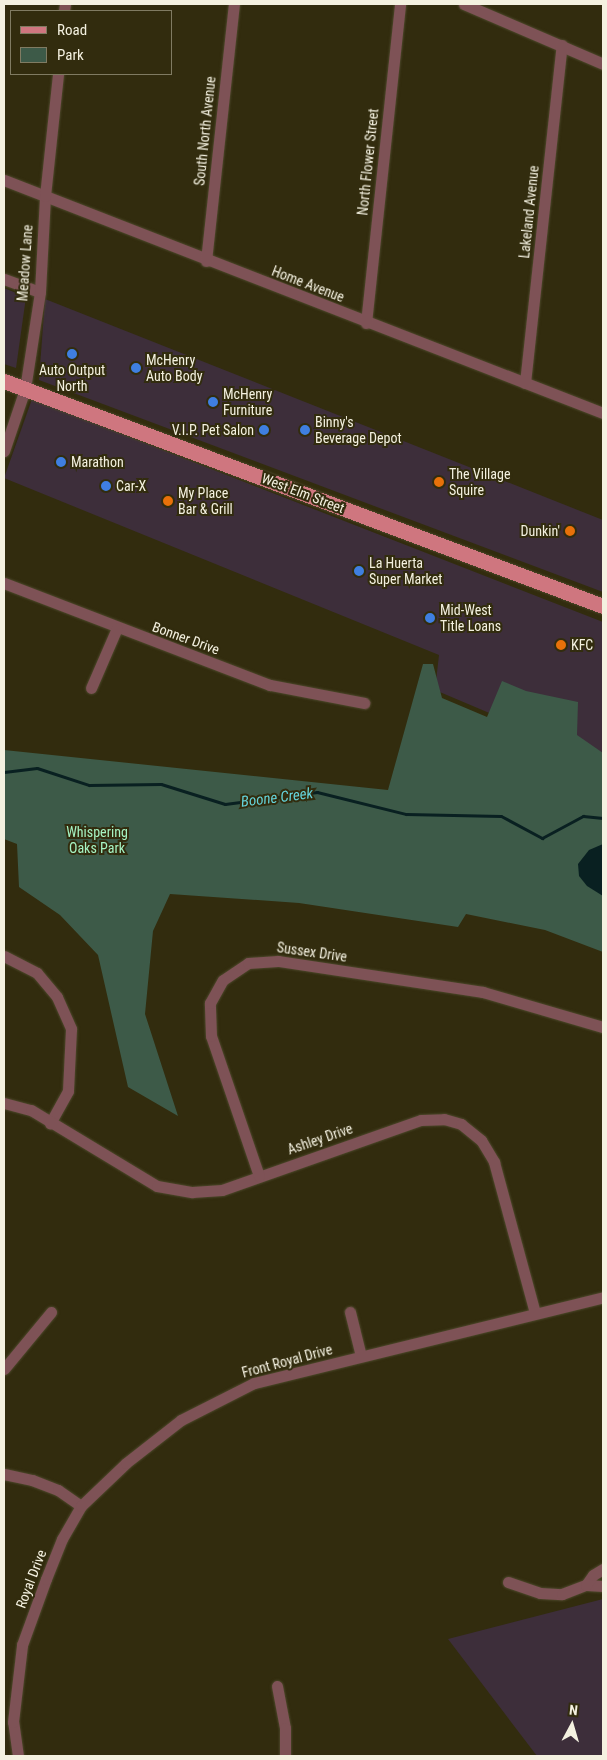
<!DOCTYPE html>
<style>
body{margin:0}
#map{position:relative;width:607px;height:1760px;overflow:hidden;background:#322c0e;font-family:"Roboto Condensed",sans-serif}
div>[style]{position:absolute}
.commercial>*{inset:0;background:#3d2e3a}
.green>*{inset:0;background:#3d5a48}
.water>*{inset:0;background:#092021}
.stream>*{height:3px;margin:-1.5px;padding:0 1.5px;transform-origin:1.5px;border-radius:1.5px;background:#092021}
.roads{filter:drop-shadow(0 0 1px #4d482b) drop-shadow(0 0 1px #4d482b)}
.street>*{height:11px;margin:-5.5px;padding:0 5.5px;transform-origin:5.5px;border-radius:5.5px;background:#7e5256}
.primary>*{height:15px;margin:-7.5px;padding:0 7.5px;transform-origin:7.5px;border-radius:7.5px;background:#cf767f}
.dots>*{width:14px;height:14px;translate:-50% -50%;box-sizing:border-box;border:2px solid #322c0e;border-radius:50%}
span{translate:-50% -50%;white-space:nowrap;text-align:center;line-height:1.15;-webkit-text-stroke:4px #322c0e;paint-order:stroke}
.street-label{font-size:14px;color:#f4f1e0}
.poi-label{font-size:14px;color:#f4f1e0}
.left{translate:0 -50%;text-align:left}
.right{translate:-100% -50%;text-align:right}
.park-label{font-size:14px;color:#a6f4c4}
.water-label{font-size:15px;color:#65d4db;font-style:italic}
.frame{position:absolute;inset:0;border:5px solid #f4f1e0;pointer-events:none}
.legend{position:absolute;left:10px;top:10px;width:162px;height:65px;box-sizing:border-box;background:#322c0e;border:1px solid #807b62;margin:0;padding:6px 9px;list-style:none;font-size:15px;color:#f4f1e0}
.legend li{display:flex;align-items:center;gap:10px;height:25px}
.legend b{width:25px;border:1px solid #807b62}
.north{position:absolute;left:547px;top:1700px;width:50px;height:50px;-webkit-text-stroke:4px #322c0e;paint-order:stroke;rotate:6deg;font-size:14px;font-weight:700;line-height:20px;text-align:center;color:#f4f1e0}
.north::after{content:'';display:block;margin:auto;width:18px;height:22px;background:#f4f1e0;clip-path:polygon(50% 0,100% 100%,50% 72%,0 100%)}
</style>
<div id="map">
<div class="commercial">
<i style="clip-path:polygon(4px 288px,26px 297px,16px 368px,4px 364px)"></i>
<i style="clip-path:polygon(45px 299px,603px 520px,603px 592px,39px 380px)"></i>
<i style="clip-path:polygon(32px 399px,603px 622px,603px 761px,435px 690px,439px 655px,4px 478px)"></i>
<i style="clip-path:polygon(603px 1599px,603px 1756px,537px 1756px,448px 1639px)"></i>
</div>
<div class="green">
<i style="clip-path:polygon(423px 664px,433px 664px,442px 698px,487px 717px,502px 681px,526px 691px,578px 702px,577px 735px,603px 753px,603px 952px,545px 930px,466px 914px,458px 927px,299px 903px,170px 894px,153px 931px,145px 1014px,178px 1116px,128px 1087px,98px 955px,60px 915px,19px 887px,17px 844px,4px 839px,4px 750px,388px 790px)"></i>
</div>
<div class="water">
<i style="clip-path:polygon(603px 844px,603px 896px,587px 886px,579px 876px,578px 864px,589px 850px)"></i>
</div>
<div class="stream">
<i style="left:4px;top:772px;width:33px;rotate:-7deg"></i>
<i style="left:37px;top:768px;width:55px;rotate:18.1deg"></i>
<i style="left:89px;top:785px;width:72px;rotate:-0.8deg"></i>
<i style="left:161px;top:784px;width:67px;rotate:17.4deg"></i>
<i style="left:225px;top:804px;width:93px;rotate:-7.4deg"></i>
<i style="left:317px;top:792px;width:92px;rotate:13.9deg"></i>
<i style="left:406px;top:814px;width:95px;rotate:1.2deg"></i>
<i style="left:501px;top:816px;width:47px;rotate:28.2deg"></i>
<i style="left:542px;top:838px;width:47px;rotate:-28.2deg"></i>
<i style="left:583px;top:816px;width:20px;rotate:6deg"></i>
</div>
<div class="roads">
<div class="street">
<i style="left:464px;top:4px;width:151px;rotate:23.3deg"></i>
<i style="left:64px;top:11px;width:7px;rotate:-82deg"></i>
<i style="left:4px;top:180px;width:643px;rotate:21.26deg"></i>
<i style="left:206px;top:261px;width:259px;rotate:-83.8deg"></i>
<i style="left:4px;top:279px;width:38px;rotate:20deg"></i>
<i style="left:366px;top:323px;width:321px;rotate:-83.9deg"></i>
<i style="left:525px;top:383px;width:340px;rotate:-83.8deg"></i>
<i style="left:4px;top:451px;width:65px;rotate:-71.3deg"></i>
<i style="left:25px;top:389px;width:98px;rotate:-81.2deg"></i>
<i style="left:40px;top:292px;width:96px;rotate:-87deg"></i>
<i style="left:45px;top:196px;width:123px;rotate:-83.9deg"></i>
<i style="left:4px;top:583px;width:285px;rotate:21deg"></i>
<i style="left:270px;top:685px;width:96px;rotate:10.8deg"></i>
<i style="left:91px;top:688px;width:65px;rotate:-66.6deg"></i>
<i style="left:4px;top:956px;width:37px;rotate:27deg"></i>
<i style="left:37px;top:973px;width:31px;rotate:50deg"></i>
<i style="left:57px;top:997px;width:35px;rotate:66deg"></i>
<i style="left:71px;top:1029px;width:62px;rotate:92.8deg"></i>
<i style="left:68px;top:1091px;width:37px;rotate:119deg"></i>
<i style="left:4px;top:1103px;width:28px;rotate:15deg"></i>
<i style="left:31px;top:1110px;width:147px;rotate:31.1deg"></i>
<i style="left:157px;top:1186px;width:36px;rotate:10deg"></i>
<i style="left:192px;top:1192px;width:30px;rotate:-4deg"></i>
<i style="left:222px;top:1190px;width:211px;rotate:-19.4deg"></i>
<i style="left:421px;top:1120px;width:23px;rotate:-2deg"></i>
<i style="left:444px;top:1119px;width:18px;rotate:16deg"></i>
<i style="left:461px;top:1124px;width:26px;rotate:39deg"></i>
<i style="left:481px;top:1140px;width:26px;rotate:59deg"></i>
<i style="left:494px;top:1162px;width:156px;rotate:74.8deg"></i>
<i style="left:259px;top:1176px;width:148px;rotate:-108.9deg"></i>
<i style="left:211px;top:1036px;width:33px;rotate:-92deg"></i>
<i style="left:210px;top:1003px;width:26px;rotate:-61deg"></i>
<i style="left:223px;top:980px;width:30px;rotate:-34deg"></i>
<i style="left:248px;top:963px;width:30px;rotate:-4deg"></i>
<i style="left:278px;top:961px;width:207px;rotate:8.6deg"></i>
<i style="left:483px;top:992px;width:125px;rotate:16.3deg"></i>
<i style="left:350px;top:1312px;width:45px;rotate:76deg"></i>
<i style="left:4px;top:1369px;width:74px;rotate:-50.5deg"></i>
<i style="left:4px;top:1474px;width:29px;rotate:12deg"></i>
<i style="left:32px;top:1480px;width:28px;rotate:21deg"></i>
<i style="left:58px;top:1490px;width:28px;rotate:35deg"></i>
<i style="left:508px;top:1582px;width:34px;rotate:19deg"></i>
<i style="left:540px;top:1593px;width:22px;rotate:3deg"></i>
<i style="left:562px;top:1594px;width:26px;rotate:-21deg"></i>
<i style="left:586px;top:1585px;width:17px;rotate:3deg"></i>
<i style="left:586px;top:1585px;width:12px;rotate:-55deg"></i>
<i style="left:593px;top:1575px;width:12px;rotate:-31deg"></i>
<i style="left:277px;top:1686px;width:43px;rotate:79.2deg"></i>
<i style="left:285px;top:1728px;width:28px;rotate:90deg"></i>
<i style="left:18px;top:1756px;width:34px;rotate:-98deg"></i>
<i style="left:13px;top:1722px;width:78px;rotate:-83.3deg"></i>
<i style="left:22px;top:1645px;width:70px;rotate:-70deg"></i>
<i style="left:46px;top:1579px;width:43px;rotate:-68.2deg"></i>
<i style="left:62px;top:1539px;width:38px;rotate:-60deg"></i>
<i style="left:81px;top:1506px;width:62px;rotate:-43.7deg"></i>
<i style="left:126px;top:1463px;width:70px;rotate:-38deg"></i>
<i style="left:181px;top:1420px;width:82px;rotate:-26.9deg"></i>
<i style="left:254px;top:1383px;width:359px;rotate:-13.8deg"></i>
</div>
<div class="primary">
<i style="left:4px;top:381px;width:640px;rotate:20.59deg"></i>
</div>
</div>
<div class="dots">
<i style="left:72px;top:354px;background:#3f7fe0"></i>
<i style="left:136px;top:368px;background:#3f7fe0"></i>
<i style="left:213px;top:402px;background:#3f7fe0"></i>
<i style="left:264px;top:430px;background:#3f7fe0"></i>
<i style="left:305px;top:430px;background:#3f7fe0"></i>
<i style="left:61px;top:462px;background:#3f7fe0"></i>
<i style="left:439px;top:482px;background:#e8710a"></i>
<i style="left:106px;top:486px;background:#3f7fe0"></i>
<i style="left:168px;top:501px;background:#e8710a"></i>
<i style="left:570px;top:531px;background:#e8710a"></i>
<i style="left:359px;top:571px;background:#3f7fe0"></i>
<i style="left:430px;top:618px;background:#3f7fe0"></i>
<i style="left:561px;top:645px;background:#e8710a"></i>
</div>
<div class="street-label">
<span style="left:205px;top:131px;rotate:-84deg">South North Avenue</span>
<span style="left:368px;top:162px;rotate:-84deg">North Flower Street</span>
<span style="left:529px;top:212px;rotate:-84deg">Lakeland Avenue</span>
<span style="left:25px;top:263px;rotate:-86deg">Meadow Lane</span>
<span style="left:308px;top:284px;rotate:21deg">Home Avenue</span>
<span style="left:303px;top:493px;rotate:21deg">West Elm Street</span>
<span style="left:186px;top:638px;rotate:20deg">Bonner Drive</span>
<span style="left:312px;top:952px;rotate:8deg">Sussex Drive</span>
<span style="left:320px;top:1139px;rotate:-19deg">Ashley Drive</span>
<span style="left:287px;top:1361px;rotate:-15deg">Front Royal Drive</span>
<span style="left:31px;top:1579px;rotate:-69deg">Royal Drive</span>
</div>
<div class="poi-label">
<span class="left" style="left:146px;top:368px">McHenry<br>Auto Body</span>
<span style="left:72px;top:378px">Auto Output<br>North</span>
<span class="left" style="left:223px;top:402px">McHenry<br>Furniture</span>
<span class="left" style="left:315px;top:430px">Binny's<br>Beverage Depot</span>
<span class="right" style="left:254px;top:430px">V.I.P. Pet Salon</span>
<span class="left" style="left:71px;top:462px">Marathon</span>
<span class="left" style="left:449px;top:482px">The Village<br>Squire</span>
<span class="left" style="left:116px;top:486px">Car-X</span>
<span class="left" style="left:178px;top:501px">My Place<br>Bar &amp; Grill</span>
<span class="right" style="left:560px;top:531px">Dunkin'</span>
<span class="left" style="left:369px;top:571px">La Huerta<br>Super Market</span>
<span class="left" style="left:440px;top:618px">Mid-West<br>Title Loans</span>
<span class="left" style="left:571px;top:645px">KFC</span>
</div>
<div class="park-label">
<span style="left:97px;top:840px">Whispering<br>Oaks Park</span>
</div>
<div class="water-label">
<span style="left:277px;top:798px;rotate:-7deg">Boone Creek</span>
</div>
<div class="frame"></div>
<ul class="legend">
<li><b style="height:6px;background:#cf767f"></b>Road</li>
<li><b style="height:14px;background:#3d5a48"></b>Park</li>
</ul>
<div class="north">N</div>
</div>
